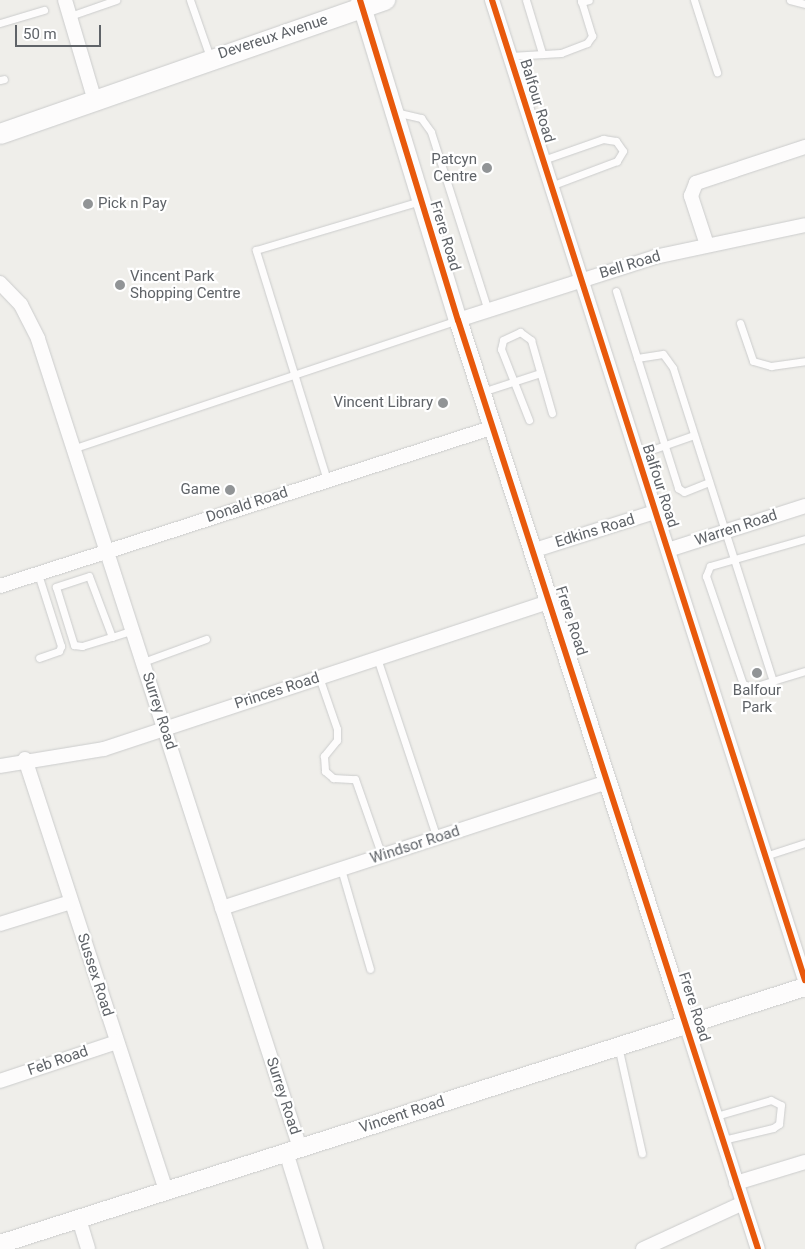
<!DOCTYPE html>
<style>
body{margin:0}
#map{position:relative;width:805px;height:1249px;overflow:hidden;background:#efeeea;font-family:Roboto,sans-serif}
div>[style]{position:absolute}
.roads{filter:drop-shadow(0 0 1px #cbcccc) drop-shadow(0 0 1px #cbcccc)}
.service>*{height:7px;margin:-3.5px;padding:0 3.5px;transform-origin:3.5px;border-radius:3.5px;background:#fdfcfc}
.minor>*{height:14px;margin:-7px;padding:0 7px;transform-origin:7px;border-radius:7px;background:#fdfcfc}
.tertiary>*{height:18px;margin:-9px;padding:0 9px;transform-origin:9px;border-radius:9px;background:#fdfcfc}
.secondary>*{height:20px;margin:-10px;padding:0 10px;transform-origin:10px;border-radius:10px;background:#fdfcfc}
.cycleway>*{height:6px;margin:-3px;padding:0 3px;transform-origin:3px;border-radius:3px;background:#e8590c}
.dots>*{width:14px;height:14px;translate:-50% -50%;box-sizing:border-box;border:2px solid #fff;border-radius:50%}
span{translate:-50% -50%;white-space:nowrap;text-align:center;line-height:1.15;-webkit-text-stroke:4.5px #fff;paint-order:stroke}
.street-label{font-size:15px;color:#5f6368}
.poi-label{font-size:15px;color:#5f6368}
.right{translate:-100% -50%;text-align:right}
.left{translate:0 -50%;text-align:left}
.scale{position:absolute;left:15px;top:25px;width:86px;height:22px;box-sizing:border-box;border:2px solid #5f6368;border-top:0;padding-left:6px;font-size:15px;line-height:18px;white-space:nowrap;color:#5f6368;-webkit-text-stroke:4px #fff;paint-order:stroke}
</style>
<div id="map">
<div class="roads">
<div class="service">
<i style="left:190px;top:0;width:60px;rotate:70.7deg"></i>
<i style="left:526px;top:0;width:55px;rotate:73.2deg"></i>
<i style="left:694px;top:0;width:76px;rotate:72.3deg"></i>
<i style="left:790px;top:0;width:16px;rotate:15deg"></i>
<i style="left:581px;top:2px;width:8px;rotate:-14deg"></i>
<i style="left:70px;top:16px;width:49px;rotate:-19.2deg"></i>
<i style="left:0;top:23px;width:46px;rotate:-16.5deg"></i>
<i style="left:510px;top:56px;width:51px;rotate:-3.4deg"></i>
<i style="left:561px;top:53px;width:28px;rotate:-21deg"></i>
<i style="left:587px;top:43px;width:9px;rotate:-54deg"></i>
<i style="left:592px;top:36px;width:38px;rotate:-107deg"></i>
<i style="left:0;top:80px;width:4px;rotate:-14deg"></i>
<i style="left:395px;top:112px;width:27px;rotate:13deg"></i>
<i style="left:421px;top:118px;width:17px;rotate:54deg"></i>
<i style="left:431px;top:132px;width:188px;rotate:72.3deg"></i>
<i style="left:543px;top:160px;width:64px;rotate:-19.3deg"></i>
<i style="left:603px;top:139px;width:13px;rotate:9deg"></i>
<i style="left:616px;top:141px;width:12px;rotate:55deg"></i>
<i style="left:623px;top:151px;width:12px;rotate:121deg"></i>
<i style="left:617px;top:161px;width:71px;rotate:159.3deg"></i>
<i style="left:616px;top:291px;width:207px;rotate:72.5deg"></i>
<i style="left:678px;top:488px;width:7px;rotate:34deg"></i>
<i style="left:684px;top:492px;width:27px;rotate:-22deg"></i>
<i style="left:740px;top:323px;width:40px;rotate:71.1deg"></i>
<i style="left:753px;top:361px;width:19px;rotate:16deg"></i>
<i style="left:771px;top:366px;width:34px;rotate:-8deg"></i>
<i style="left:637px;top:358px;width:26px;rotate:-9deg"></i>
<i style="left:663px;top:354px;width:17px;rotate:54deg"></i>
<i style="left:673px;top:368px;width:329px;rotate:72.3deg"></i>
<i style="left:482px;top:392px;width:61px;rotate:-18.1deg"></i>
<i style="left:529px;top:420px;width:76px;rotate:-111.5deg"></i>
<i style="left:501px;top:349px;width:9px;rotate:-77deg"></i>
<i style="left:503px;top:340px;width:19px;rotate:-25deg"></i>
<i style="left:520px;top:332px;width:14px;rotate:36deg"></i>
<i style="left:531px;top:340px;width:76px;rotate:74deg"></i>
<i style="left:75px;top:448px;width:404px;rotate:-18.5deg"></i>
<i style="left:637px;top:455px;width:60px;rotate:-19.3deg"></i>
<i style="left:327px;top:480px;width:241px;rotate:-107.2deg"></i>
<i style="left:256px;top:250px;width:171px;rotate:-16.6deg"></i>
<i style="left:805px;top:539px;width:99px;rotate:164.1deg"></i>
<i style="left:710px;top:566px;width:11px;rotate:112deg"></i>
<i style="left:706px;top:576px;width:114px;rotate:71.1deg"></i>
<i style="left:743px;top:684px;width:10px;rotate:17deg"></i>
<i style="left:753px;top:687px;width:54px;rotate:-17.1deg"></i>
<i style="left:38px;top:574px;width:76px;rotate:72.3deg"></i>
<i style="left:61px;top:646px;width:5px;rotate:112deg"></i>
<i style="left:59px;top:651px;width:21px;rotate:161deg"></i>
<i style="left:112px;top:637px;width:65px;rotate:-110.7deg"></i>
<i style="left:89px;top:576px;width:35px;rotate:162deg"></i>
<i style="left:56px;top:587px;width:61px;rotate:72.8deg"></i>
<i style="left:74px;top:645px;width:8px;rotate:7deg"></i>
<i style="left:82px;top:646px;width:31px;rotate:-17deg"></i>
<i style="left:112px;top:637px;width:22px;rotate:-18deg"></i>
<i style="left:377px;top:658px;width:190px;rotate:71.6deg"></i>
<i style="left:143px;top:662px;width:67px;rotate:-20.1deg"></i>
<i style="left:319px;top:677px;width:55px;rotate:70.9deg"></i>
<i style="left:337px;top:729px;width:11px;rotate:90deg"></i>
<i style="left:337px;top:740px;width:21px;rotate:129deg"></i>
<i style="left:324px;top:756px;width:15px;rotate:86deg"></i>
<i style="left:325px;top:771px;width:11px;rotate:41deg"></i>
<i style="left:333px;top:778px;width:22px;rotate:3deg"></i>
<i style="left:355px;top:779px;width:82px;rotate:70.7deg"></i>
<i style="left:765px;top:856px;width:42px;rotate:-18deg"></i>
<i style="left:341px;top:869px;width:104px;rotate:73.8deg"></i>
<i style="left:618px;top:1046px;width:110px;rotate:77.4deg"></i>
<i style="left:716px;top:1116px;width:57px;rotate:-16.2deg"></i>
<i style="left:771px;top:1100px;width:11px;rotate:27deg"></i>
<i style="left:781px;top:1105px;width:19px;rotate:96deg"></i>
<i style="left:779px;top:1124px;width:7px;rotate:146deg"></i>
<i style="left:773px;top:1128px;width:51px;rotate:166.5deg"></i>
</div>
<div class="minor">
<i style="left:65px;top:0;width:95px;rotate:73.5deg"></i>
<i style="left:492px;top:0;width:1029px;rotate:72.29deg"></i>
<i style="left:707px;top:245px;width:52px;rotate:-108.1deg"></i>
<i style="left:691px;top:196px;width:14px;rotate:-69deg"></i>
<i style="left:696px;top:183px;width:115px;rotate:-18.3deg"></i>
<i style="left:0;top:283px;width:30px;rotate:46deg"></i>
<i style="left:21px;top:305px;width:38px;rotate:63deg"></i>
<i style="left:38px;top:339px;width:850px;rotate:72.06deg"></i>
<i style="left:458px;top:320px;width:207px;rotate:-17.7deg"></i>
<i style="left:655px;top:257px;width:153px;rotate:-12deg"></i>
<i style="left:535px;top:550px;width:126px;rotate:-17.6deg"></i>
<i style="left:668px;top:550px;width:144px;rotate:-17.8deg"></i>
<i style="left:0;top:586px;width:519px;rotate:-17.84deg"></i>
<i style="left:25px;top:759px;width:453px;rotate:71.9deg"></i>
<i style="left:0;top:766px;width:105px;rotate:-9.3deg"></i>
<i style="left:104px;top:749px;width:471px;rotate:-18.3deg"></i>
<i style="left:222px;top:908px;width:406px;rotate:-18.1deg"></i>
<i style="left:0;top:924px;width:74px;rotate:-17.2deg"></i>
<i style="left:686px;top:1024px;width:236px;rotate:72.3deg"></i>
<i style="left:0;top:1081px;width:123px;rotate:-18.4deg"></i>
<i style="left:286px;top:1152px;width:102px;rotate:72.8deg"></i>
<i style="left:736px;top:1183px;width:72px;rotate:-16.9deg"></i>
<i style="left:79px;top:1219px;width:31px;rotate:73deg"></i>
<i style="left:643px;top:1249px;width:110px;rotate:-24.7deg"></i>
</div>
<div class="tertiary">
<i style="left:360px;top:0;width:335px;rotate:73deg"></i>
<i style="left:458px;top:320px;width:740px;rotate:72.05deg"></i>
<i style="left:0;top:1244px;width:845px;rotate:-17.71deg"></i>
</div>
<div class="secondary">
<i style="left:0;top:134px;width:408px;rotate:-19.2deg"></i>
</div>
</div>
<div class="cycleway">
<i style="left:360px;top:0;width:335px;rotate:73deg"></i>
<i style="left:458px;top:320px;width:976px;rotate:72.1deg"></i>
<i style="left:492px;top:0;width:1029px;rotate:72.29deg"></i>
</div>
<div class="dots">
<i style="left:487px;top:168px;background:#919496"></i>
<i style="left:88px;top:204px;background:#919496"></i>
<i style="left:120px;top:285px;background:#919496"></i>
<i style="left:443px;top:403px;background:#919496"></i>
<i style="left:230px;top:490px;background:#919496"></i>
<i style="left:757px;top:673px;background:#919496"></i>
</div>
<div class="street-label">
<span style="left:273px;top:37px;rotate:-18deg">Devereux Avenue</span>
<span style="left:537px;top:101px;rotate:73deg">Balfour Road</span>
<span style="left:445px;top:236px;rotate:73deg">Frere Road</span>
<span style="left:630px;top:265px;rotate:-17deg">Bell Road</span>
<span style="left:660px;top:486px;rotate:72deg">Balfour Road</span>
<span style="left:247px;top:505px;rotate:-18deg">Donald Road</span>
<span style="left:736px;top:528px;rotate:-18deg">Warren Road</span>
<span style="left:595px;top:531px;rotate:-17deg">Edkins Road</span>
<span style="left:571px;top:621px;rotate:72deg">Frere Road</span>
<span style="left:277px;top:691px;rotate:-18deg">Princes Road</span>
<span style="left:159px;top:711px;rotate:72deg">Surrey Road</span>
<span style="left:415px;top:845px;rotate:-18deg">Windsor Road</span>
<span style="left:95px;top:975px;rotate:72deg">Sussex Road</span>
<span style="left:694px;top:1007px;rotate:72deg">Frere Road</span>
<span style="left:58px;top:1061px;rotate:-19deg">Feb Road</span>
<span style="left:283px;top:1096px;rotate:72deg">Surrey Road</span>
<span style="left:402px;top:1115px;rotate:-18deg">Vincent Road</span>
</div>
<div class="poi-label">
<span class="right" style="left:477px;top:168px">Patcyn<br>Centre</span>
<span class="left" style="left:98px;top:204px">Pick n Pay</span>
<span class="left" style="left:130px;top:285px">Vincent Park<br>Shopping Centre</span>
<span class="right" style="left:433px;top:403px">Vincent Library</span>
<span class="right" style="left:220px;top:490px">Game</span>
<span style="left:757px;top:699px">Balfour<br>Park</span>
</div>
<div class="scale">50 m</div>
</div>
